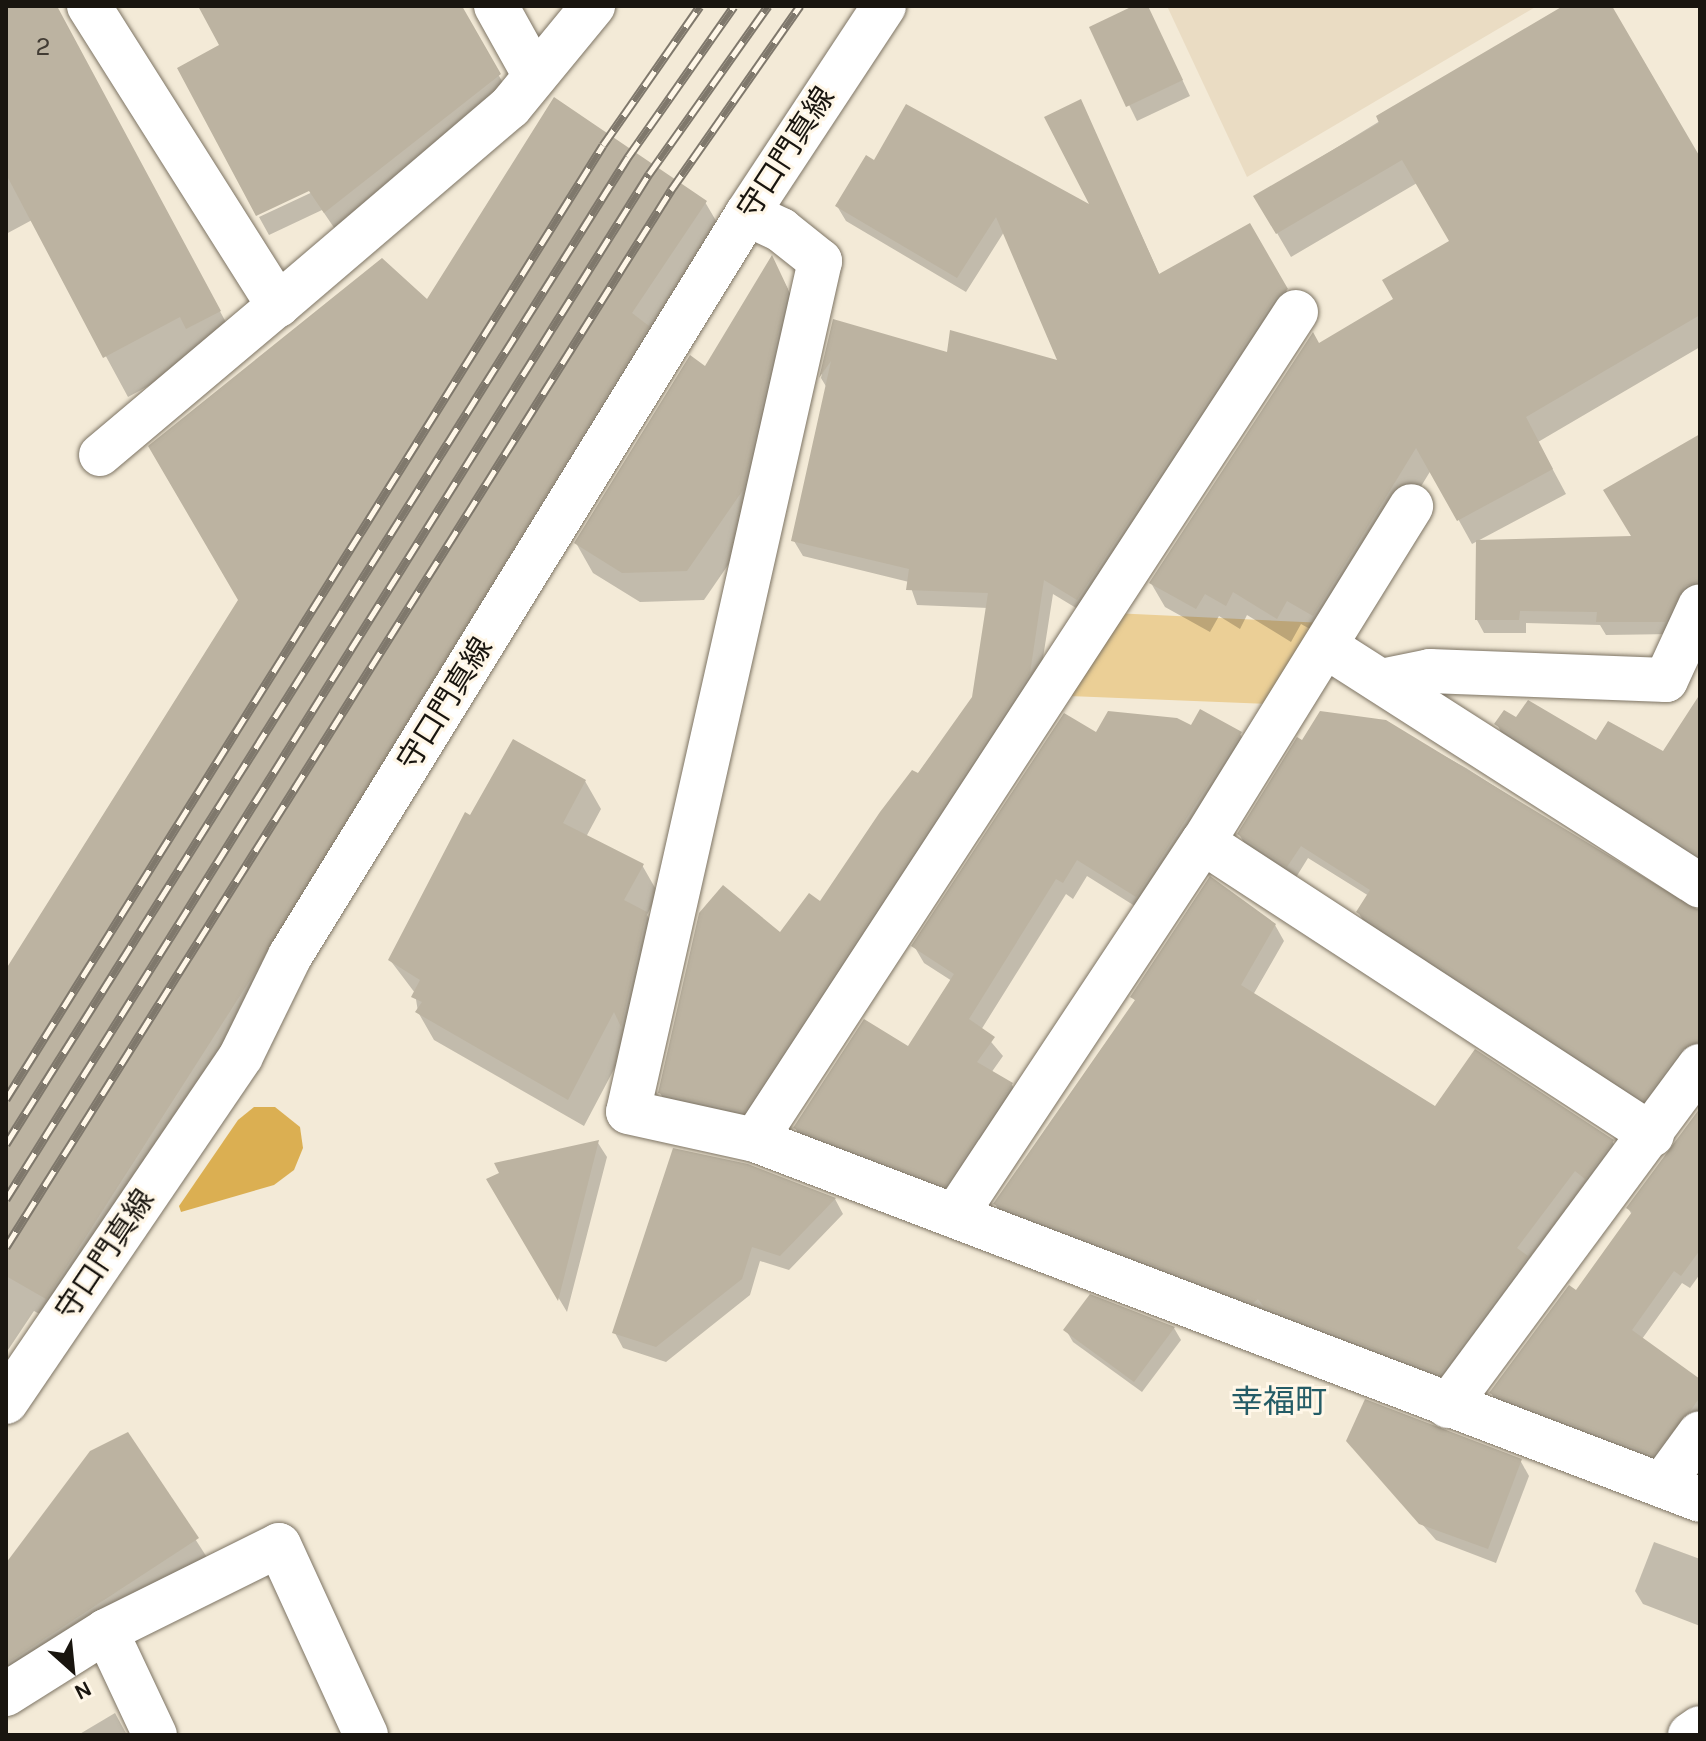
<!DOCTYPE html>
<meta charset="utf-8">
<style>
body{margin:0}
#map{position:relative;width:1706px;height:1741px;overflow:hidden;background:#f3ead7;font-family:Karla,"Noto Sans JP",sans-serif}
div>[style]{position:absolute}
.built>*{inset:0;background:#eadcc3}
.green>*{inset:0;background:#ebcf96}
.forest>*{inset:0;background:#dbaf52}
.shadow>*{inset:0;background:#0003}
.building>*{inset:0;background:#bcb3a1}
.roads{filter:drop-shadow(0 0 2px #7d7464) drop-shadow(0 0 2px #7d7464)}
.pedestrian>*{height:42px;margin:-21px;padding:0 21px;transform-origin:21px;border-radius:21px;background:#fff}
.minor>*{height:44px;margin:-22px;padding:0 22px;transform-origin:22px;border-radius:22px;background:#fff}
.secondary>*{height:44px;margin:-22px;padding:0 22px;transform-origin:22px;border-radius:22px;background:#fff}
.rail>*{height:9px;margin-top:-4.5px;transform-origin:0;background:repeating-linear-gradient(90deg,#fff7e8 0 18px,#7f786c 0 36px);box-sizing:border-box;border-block:2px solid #7f786c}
span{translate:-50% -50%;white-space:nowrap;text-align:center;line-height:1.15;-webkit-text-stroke:6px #fff7e8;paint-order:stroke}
.number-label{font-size:26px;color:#423c34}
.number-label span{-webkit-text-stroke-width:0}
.street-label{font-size:30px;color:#19150f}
.neighbourhood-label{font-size:32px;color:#245c66}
.frame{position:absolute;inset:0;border:8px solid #19150f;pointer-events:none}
.north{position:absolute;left:32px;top:1629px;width:80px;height:80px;-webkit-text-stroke:6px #fff7e8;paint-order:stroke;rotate:153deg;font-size:22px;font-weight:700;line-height:32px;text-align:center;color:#19150f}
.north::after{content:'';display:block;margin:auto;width:28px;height:36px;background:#19150f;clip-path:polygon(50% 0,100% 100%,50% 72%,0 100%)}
</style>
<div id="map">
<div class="built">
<i style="clip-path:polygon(1167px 6px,1537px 6px,1247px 177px)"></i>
</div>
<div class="green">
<i style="clip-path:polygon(1113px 613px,1325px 623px,1269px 704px,1069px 696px)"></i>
</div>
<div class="forest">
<i style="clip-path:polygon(254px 1107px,275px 1107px,300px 1127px,303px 1148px,294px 1170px,274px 1185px,181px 1212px,179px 1206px,238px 1120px)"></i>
</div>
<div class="shadow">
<i style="clip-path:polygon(6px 6px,55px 6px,242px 352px,204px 356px,128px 397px,32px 220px,6px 234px)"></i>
<i style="clip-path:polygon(200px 6px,459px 6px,510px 95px,337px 232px,322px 210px,269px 235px,259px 217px,319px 189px)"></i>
<i style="clip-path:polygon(1138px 6px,1147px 6px,1190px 96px,1137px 121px,1091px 28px)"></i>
<i style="clip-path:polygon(1567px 6px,1609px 6px,1700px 161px,1700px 347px,1538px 442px,1566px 494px,1472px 544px,1431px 470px,1328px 639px,1301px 624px,1291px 642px,1247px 615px,1240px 629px,1219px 616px,1210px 632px,1165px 607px,1151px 583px,1319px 345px,1395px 300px,1451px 241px,1417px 183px,1291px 257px,1256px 197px)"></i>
<i style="clip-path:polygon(1080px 101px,1160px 276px,1249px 226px,1295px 305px,1086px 614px,1053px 594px,1038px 690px,752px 1127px,669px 1108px,660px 1093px,780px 935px,821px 904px,974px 698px,988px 608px,917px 605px,909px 582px,803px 556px,794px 541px,827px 388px,821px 378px,834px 321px,948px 354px,1060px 363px,1004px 232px,966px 292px,846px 221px,837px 206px,875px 163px,1094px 209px)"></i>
<i style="clip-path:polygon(705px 202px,722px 231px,63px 1327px,34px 1311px,6px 1353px,6px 975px,428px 302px)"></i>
<i style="clip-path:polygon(772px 259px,804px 320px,759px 520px,704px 600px,640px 602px,593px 573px,576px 543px,706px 369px)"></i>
<i style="clip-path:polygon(1700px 437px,1700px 598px,1673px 634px,1606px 635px,1600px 625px,1526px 623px,1526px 633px,1484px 633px,1477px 620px,1634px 538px)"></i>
<i style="clip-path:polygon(1517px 720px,1597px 743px,1663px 753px,1700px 731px,1700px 863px,1504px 738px,1497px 724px)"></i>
<i style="clip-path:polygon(1382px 721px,1466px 768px,1686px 909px,1700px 909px,1700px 1057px,1652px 1112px,1366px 925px,1358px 912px,1369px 896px,1308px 858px,1295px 879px,1247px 848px,1239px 834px,1302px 743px)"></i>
<i style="clip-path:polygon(1192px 728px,1240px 734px,1250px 751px,1146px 913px,1087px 876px,1073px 899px,1066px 894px,981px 1030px,1003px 1056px,991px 1073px,1012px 1085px,1021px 1102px,955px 1202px,805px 1145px,795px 1128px,908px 1048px,952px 981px,924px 963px,914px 946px,1096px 734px)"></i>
<i style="clip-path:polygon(585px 781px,601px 809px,586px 837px,642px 865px,658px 893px,647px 915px,662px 942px,630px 1039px,584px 1126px,434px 1040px,418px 1012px,415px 993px,390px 960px,471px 817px)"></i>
<i style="clip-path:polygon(1275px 925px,1284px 941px,1253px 995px,1435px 1109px,1612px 1141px,1622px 1157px,1585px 1186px,1528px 1260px,1536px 1273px,1450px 1389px,1004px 1220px,995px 1204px,1136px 1002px,1133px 997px)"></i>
<i style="clip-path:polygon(1700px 1111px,1700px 1274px,1690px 1288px,1682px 1283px,1642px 1339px,1700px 1381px,1700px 1418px,1661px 1468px,1499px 1406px,1491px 1393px,1576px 1293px,1632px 1215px,1628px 1208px)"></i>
<i style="clip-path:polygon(598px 1143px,607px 1157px,567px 1312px,497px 1195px,502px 1174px,497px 1165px)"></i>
<i style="clip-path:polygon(747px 1166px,835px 1199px,843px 1214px,789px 1270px,760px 1261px,750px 1295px,666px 1362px,623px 1348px,615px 1333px)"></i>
<i style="clip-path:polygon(1174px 1328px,1181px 1340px,1142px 1392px,1073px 1342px,1066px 1330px)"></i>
<i style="clip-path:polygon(128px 1435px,210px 1562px,6px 1699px,6px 1567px)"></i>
<i style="clip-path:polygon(1349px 1441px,1520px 1460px,1529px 1476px,1496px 1563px,1436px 1540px)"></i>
<i style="clip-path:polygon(1654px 1542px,1700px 1559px,1700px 1626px,1643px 1604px,1635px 1591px)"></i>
<i style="clip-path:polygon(115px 1713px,127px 1735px,78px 1735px)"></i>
</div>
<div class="building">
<i style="clip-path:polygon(6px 6px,57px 6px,221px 311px,186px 329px,180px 317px,103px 358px,6px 174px)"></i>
<i style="clip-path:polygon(198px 6px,462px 6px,501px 74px,324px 213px,309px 191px,256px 216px,177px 68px,219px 45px)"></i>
<i style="clip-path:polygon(1133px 6px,1148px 6px,1183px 80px,1126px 107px,1089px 27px)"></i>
<i style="clip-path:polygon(1563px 6px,1612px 6px,1700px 157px,1700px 315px,1526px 417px,1553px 469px,1457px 521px,1416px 448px,1313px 616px,1287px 601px,1277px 619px,1233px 592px,1226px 606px,1205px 594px,1196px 609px,1149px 583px,1313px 332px,1319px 343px,1393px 299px,1382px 280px,1449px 241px,1402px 160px,1276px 234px,1253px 196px,1379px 123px,1376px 116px)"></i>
<i style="clip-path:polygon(554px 97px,707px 201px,632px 313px,649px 326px,252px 977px,46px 1299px,6px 1276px,6px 969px,238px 600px,148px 446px,382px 258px,427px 299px)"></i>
<i style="clip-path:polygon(1081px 99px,1159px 274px,1250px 223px,1288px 289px,1275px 298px,1077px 600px,1044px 580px,1030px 673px,744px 1112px,658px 1093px,699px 913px,723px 885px,780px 932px,809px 893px,820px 901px,880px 812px,912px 770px,918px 773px,972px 697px,988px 593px,906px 590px,909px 569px,791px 541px,831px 361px,819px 378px,833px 319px,947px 352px,950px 330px,1057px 360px,996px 217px,957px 278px,835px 206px,866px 155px,874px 160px,906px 104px,1089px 204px,1044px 117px)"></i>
<i style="clip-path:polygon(772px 255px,788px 289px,743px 490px,687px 571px,622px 573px,574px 543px,690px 355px,705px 366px)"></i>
<i style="clip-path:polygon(1700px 434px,1700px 581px,1685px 586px,1665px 622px,1596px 622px,1597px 612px,1520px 611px,1519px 620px,1475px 620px,1476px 540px,1631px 536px,1603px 490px)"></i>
<i style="clip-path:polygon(1700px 694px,1700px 856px,1494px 724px,1504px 710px,1516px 717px,1528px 700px,1596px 740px,1608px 721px,1663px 751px)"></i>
<i style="clip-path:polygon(1200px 709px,1242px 732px,1136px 897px,1077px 860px,1063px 883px,1056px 879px,969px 1019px,995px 1037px,977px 1062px,1013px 1083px,945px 1186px,793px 1128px,864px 1019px,908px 1046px,954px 974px,911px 946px,1064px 713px,1096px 732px,1108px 711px,1177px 718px,1191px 725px)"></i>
<i style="clip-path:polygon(1320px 711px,1386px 720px,1700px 911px,1700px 1041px,1680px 1051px,1644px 1100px,1356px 912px,1370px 890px,1301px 846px,1287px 867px,1237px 834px,1297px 737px,1302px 740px)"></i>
<i style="clip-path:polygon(513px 739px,586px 780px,563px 823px,644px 864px,624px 900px,647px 912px,621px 1027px,614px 1012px,568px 1100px,415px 1012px,422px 1002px,411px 997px,420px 980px,388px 960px,465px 812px,470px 815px)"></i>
<i style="clip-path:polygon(1210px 876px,1276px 924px,1241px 985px,1435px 1106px,1475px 1049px,1614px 1140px,1585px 1179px,1575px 1171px,1517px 1248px,1528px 1256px,1440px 1374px,1264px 1307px,1258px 1299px,1253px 1303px,993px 1204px,1135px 1000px,1130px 997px)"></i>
<i style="clip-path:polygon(1700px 1108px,1700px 1250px,1681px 1276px,1674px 1271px,1632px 1330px,1700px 1379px,1700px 1397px,1691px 1410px,1653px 1455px,1489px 1393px,1569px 1285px,1576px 1290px,1632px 1212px,1626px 1208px)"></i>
<i style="clip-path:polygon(599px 1140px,558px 1301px,486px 1179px,499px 1173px,494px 1163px)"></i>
<i style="clip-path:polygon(673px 1148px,748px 1164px,836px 1198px,780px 1256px,752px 1247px,742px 1279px,656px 1347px,612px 1333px)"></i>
<i style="clip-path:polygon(1090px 1294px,1175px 1327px,1134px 1382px,1063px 1330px)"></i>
<i style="clip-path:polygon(1365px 1399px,1522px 1459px,1488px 1549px,1419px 1524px,1346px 1441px)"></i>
<i style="clip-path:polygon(128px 1432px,199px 1538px,6px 1664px,6px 1563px,90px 1451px)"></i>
</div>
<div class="roads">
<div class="pedestrian">
<i style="left:100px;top:455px;width:233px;rotate:-40.1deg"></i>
</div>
<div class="minor">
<i style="left:89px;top:6px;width:354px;rotate:57.7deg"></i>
<i style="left:278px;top:305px;width:305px;rotate:-40.5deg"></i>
<i style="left:510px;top:107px;width:131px;rotate:-50.6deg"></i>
<i style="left:496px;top:6px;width:80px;rotate:60.9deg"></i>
<i style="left:747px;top:214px;width:38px;rotate:25deg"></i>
<i style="left:781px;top:230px;width:50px;rotate:38.5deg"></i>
<i style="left:820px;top:261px;width:872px;rotate:102.71deg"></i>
<i style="left:628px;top:1112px;width:130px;rotate:12.4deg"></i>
<i style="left:755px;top:1140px;width:1011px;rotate:20.85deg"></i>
<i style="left:1327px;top:647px;width:443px;rotate:32.6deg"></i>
<i style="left:1381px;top:681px;width:50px;rotate:-11.5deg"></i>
<i style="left:1430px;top:671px;width:236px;rotate:2.2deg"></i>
<i style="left:1666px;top:680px;width:81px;rotate:-65.3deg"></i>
<i style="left:1203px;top:842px;width:536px;rotate:33.13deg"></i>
<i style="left:755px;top:1140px;width:989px;rotate:-56.84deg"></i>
<i style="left:955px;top:1216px;width:449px;rotate:-56.5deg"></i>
<i style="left:1203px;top:842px;width:395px;rotate:-58.2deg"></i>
<i style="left:1448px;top:1406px;width:423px;rotate:-53.5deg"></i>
<i style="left:1662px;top:1485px;width:64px;rotate:-53.8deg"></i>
<i style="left:106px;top:1631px;width:115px;rotate:64.8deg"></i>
<i style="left:6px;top:1694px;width:118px;rotate:-32.2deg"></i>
<i style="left:106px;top:1631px;width:193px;rotate:-26.4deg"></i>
<i style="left:279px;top:1545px;width:209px;rotate:65.4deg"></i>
<i style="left:1690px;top:1735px;width:12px;rotate:-35deg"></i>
</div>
<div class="secondary">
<i style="left:6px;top:1402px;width:418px;rotate:-55.8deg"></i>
<i style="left:241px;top:1056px;width:111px;rotate:-63.9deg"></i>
<i style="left:290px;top:956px;width:871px;rotate:-58.37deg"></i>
<i style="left:747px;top:214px;width:249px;rotate:-56.6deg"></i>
</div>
</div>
<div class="rail">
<i style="left:6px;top:1099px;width:1125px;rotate:-57.96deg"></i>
<i style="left:603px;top:145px;width:169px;rotate:-55.1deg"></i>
<i style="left:6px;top:1144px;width:1167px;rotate:-57.78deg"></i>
<i style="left:628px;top:157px;width:184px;rotate:-54.9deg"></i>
<i style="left:6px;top:1199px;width:1210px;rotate:-57.9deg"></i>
<i style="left:649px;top:174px;width:206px;rotate:-54.7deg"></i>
<i style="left:6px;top:1247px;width:1249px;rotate:-57.82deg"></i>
<i style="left:671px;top:190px;width:225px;rotate:-55deg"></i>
</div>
<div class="number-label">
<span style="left:43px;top:47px">2</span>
</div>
<div class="street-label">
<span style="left:786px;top:153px;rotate:-57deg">守口門真線</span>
<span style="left:445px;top:704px;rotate:-58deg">守口門真線</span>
<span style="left:105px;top:1255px;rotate:-56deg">守口門真線</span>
</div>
<div class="neighbourhood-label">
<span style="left:1279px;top:1402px">幸福町</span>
</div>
<div class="frame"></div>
<div class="north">N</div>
</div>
